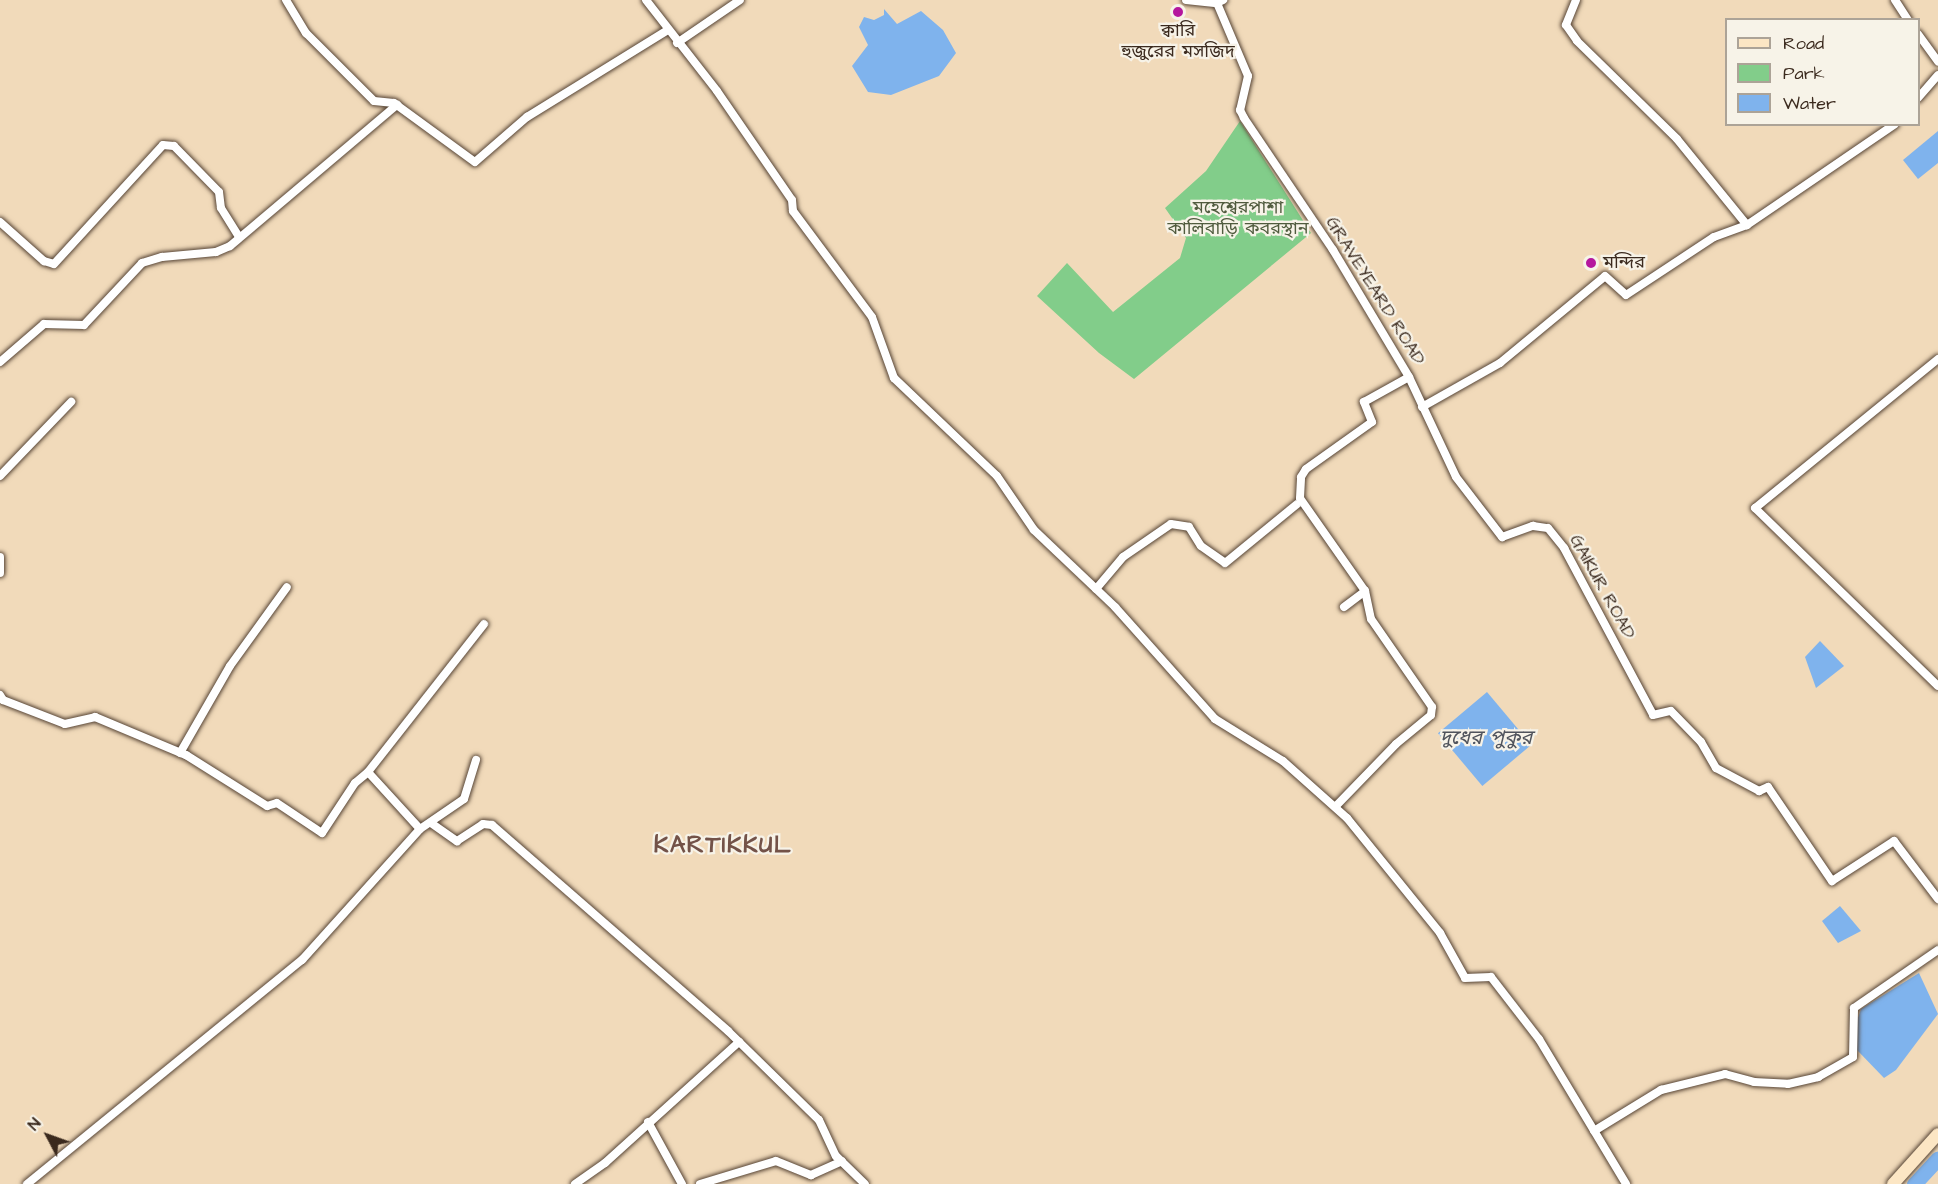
<!DOCTYPE html>
<meta charset="utf-8">
<style>
body{margin:0}
#map{position:relative;width:1938px;height:1184px;overflow:hidden;background:#f1daba;font-family:"Architects Daughter","Noto Sans Bengali",sans-serif}
div>[style]{position:absolute}
.green>*{inset:0;background:#82cd8a}
.water>*{inset:0;background:#7fb3ed;transform-origin:0 0}
.river>*{height:15px;margin:-7.5px;padding:0 7.5px;transform-origin:7.5px;border-radius:7.5px;background:#7fb3ed}
.roads{filter:drop-shadow(0 0 2px #564435) drop-shadow(0 0 2px #564435)}
.minor>*{height:8px;margin:-4px;padding:0 4px;transform-origin:4px;border-radius:4px;background:#fff}
.secondary>*{height:12px;margin:-6px;padding:0 6px;transform-origin:6px;border-radius:6px;background:#fce6c4}
.dots>*{width:16px;height:16px;translate:-50% -50%;box-sizing:border-box;border:3px solid #f7f3e8;border-radius:50%}
span{translate:-50% -50%;white-space:nowrap;text-align:center;line-height:1.15;-webkit-text-stroke:4.5px #f7f3e8;paint-order:stroke}
.poi-label{font-size:18px;color:#3b2a1e}
.left{translate:0 -50%;text-align:left}
.park-label{font-size:18px;color:#505b3e}
.street-label{font-size:18px;color:#3b2a1e}
.water-label{font-size:20px;color:#4f535c;font-style:italic}
.district-label{font-size:24px;color:#735248;font-weight:700;letter-spacing:1.5px}
.legend{position:absolute;left:1725px;top:18px;width:195px;height:108px;box-sizing:border-box;background:#f7f3e8;border:2px solid #aca397;margin:0;padding:8px 10px;list-style:none;font-size:18px;color:#3b2a1e}
.legend li{display:flex;align-items:center;gap:12px;height:30px}
.legend b{width:30px;border:2px solid #aca397}
.north{position:absolute;left:18px;top:1106px;width:60px;height:60px;-webkit-text-stroke:4px #f7f3e8;paint-order:stroke;rotate:311deg;font-size:16px;font-weight:700;line-height:24px;text-align:center;color:#3b2a1e}
.north::after{content:'';display:block;margin:auto;width:21px;height:27px;background:#3b2a1e;clip-path:polygon(50% 0,100% 100%,50% 72%,0 100%)}
</style>
<div id="map">
<div class="green">
<i style="clip-path:polygon(1240px 121px,1311px 233px,1134px 379px,1099px 353px,1037px 296px,1067px 263px,1113px 312px,1180px 258px,1186px 238px,1165px 208px,1206px 171px)"></i>
</div>
<div class="water">
<i style="clip-path:polygon(884px 9px,897px 24px,921px 11px,943px 30px,956px 53px,939px 76px,891px 95px,868px 92px,852px 66px,868px 45px,859px 27px,864px 17px,874px 20px,884px 15px)"></i>
<i style="clip-path:polygon(1938px 131px,1938px 163px,1918px 179px,1903px 160px)"></i>
<i style="clip-path:polygon(1820px 641px,1844px 666px,1816px 688px,1805px 657px)"></i>
<i style="left:1487px;top:692px;width:69px;height:64px;rotate:50deg"></i>
<i style="clip-path:polygon(1840px 906px,1861px 931px,1838px 943px,1822px 921px)"></i>
<i style="clip-path:polygon(1919px 973px,1938px 1014px,1896px 1070px,1884px 1078px,1857px 1050px,1855px 1027px,1861px 1009px)"></i>
</div>
<div class="river">
<i style="left:1914px;top:1184px;width:35px;rotate:-47deg"></i>
</div>
<div class="roads">
<div class="minor">
<i style="left:286px;top:0;width:39px;rotate:59deg"></i>
<i style="left:306px;top:33px;width:96px;rotate:45deg"></i>
<i style="left:374px;top:101px;width:20px;rotate:6deg"></i>
<i style="left:394px;top:103px;width:100px;rotate:36.1deg"></i>
<i style="left:475px;top:162px;width:69px;rotate:-40.9deg"></i>
<i style="left:527px;top:117px;width:166px;rotate:-31.7deg"></i>
<i style="left:646px;top:0;width:115px;rotate:52deg"></i>
<i style="left:717px;top:91px;width:132px;rotate:55.5deg"></i>
<i style="left:792px;top:200px;width:11px;rotate:85deg"></i>
<i style="left:793px;top:211px;width:132px;rotate:53.3deg"></i>
<i style="left:872px;top:317px;width:65px;rotate:70.2deg"></i>
<i style="left:894px;top:378px;width:142px;rotate:43.6deg"></i>
<i style="left:997px;top:476px;width:65px;rotate:55.6deg"></i>
<i style="left:1034px;top:530px;width:112px;rotate:43.5deg"></i>
<i style="left:1115px;top:607px;width:150px;rotate:48.2deg"></i>
<i style="left:1215px;top:719px;width:80px;rotate:31.7deg"></i>
<i style="left:1283px;top:761px;width:86px;rotate:41.7deg"></i>
<i style="left:1347px;top:818px;width:148px;rotate:51deg"></i>
<i style="left:1440px;top:933px;width:51px;rotate:60.9deg"></i>
<i style="left:1465px;top:978px;width:26px;rotate:-2deg"></i>
<i style="left:1491px;top:977px;width:78px;rotate:52.3deg"></i>
<i style="left:1539px;top:1039px;width:169px;rotate:59deg"></i>
<i style="left:1186px;top:0;width:31px;rotate:6deg"></i>
<i style="left:1217px;top:3px;width:7px;rotate:-27deg"></i>
<i style="left:1576px;top:0;width:27px;rotate:112deg"></i>
<i style="left:1566px;top:25px;width:19px;rotate:55deg"></i>
<i style="left:1577px;top:41px;width:140px;rotate:44.4deg"></i>
<i style="left:1677px;top:139px;width:111px;rotate:50.9deg"></i>
<i style="left:1747px;top:225px;width:179px;rotate:-34.3deg"></i>
<i style="left:1895px;top:0;width:24px;rotate:57deg"></i>
<i style="left:1217px;top:3px;width:79px;rotate:67deg"></i>
<i style="left:1248px;top:76px;width:35px;rotate:103deg"></i>
<i style="left:1240px;top:110px;width:9px;rotate:63deg"></i>
<i style="left:1244px;top:118px;width:159px;rotate:56deg"></i>
<i style="left:1333px;top:250px;width:148px;rotate:59.1deg"></i>
<i style="left:1409px;top:377px;width:110px;rotate:64.8deg"></i>
<i style="left:1456px;top:477px;width:76px;rotate:52.5deg"></i>
<i style="left:1502px;top:537px;width:33px;rotate:-20deg"></i>
<i style="left:1533px;top:526px;width:15px;rotate:8deg"></i>
<i style="left:1548px;top:528px;width:26px;rotate:51deg"></i>
<i style="left:1564px;top:548px;width:189px;rotate:61.9deg"></i>
<i style="left:1653px;top:715px;width:18px;rotate:-13deg"></i>
<i style="left:1671px;top:711px;width:43px;rotate:45.9deg"></i>
<i style="left:1701px;top:742px;width:30px;rotate:60deg"></i>
<i style="left:1716px;top:768px;width:49px;rotate:28.1deg"></i>
<i style="left:1759px;top:791px;width:10px;rotate:-24deg"></i>
<i style="left:1768px;top:787px;width:114px;rotate:55.8deg"></i>
<i style="left:1832px;top:881px;width:74px;rotate:-32.8deg"></i>
<i style="left:1894px;top:841px;width:73px;rotate:52.8deg"></i>
<i style="left:1918px;top:34px;width:34px;rotate:54deg"></i>
<i style="left:677px;top:43px;width:76px;rotate:-34.3deg"></i>
<i style="left:1918px;top:98px;width:30px;rotate:-49deg"></i>
<i style="left:0;top:222px;width:59px;rotate:41.6deg"></i>
<i style="left:44px;top:261px;width:10px;rotate:17deg"></i>
<i style="left:54px;top:264px;width:161px;rotate:-47.5deg"></i>
<i style="left:163px;top:145px;width:11px;rotate:5deg"></i>
<i style="left:174px;top:146px;width:64px;rotate:45.6deg"></i>
<i style="left:219px;top:192px;width:16px;rotate:83deg"></i>
<i style="left:221px;top:208px;width:34px;rotate:58deg"></i>
<i style="left:1938px;top:359px;width:236px;rotate:140.8deg"></i>
<i style="left:1755px;top:508px;width:255px;rotate:44.2deg"></i>
<i style="left:0;top:362px;width:58px;rotate:-40.8deg"></i>
<i style="left:44px;top:324px;width:40px;rotate:1.4deg"></i>
<i style="left:84px;top:325px;width:85px;rotate:-46.9deg"></i>
<i style="left:142px;top:263px;width:21px;rotate:-17deg"></i>
<i style="left:162px;top:257px;width:54px;rotate:-5.3deg"></i>
<i style="left:216px;top:252px;width:15px;rotate:-23deg"></i>
<i style="left:230px;top:246px;width:219px;rotate:-40.2deg"></i>
<i style="left:1422px;top:407px;width:90px;rotate:-29.4deg"></i>
<i style="left:1500px;top:363px;width:136px;rotate:-39.6deg"></i>
<i style="left:1605px;top:276px;width:28px;rotate:42deg"></i>
<i style="left:1626px;top:295px;width:105px;rotate:-33.4deg"></i>
<i style="left:1714px;top:237px;width:35px;rotate:-20deg"></i>
<i style="left:0;top:476px;width:103px;rotate:-46.2deg"></i>
<i style="left:0;top:557px;width:16px;rotate:90deg"></i>
<i style="left:1096px;top:589px;width:42px;rotate:-49.8deg"></i>
<i style="left:1123px;top:557px;width:58px;rotate:-34.5deg"></i>
<i style="left:1171px;top:524px;width:18px;rotate:9deg"></i>
<i style="left:1189px;top:527px;width:22px;rotate:58deg"></i>
<i style="left:1201px;top:546px;width:29px;rotate:35deg"></i>
<i style="left:1225px;top:563px;width:93px;rotate:-39.3deg"></i>
<i style="left:1344px;top:607px;width:26px;rotate:-37deg"></i>
<i style="left:0;top:695px;width:6px;rotate:59deg"></i>
<i style="left:3px;top:700px;width:66px;rotate:21.2deg"></i>
<i style="left:65px;top:724px;width:31px;rotate:-13deg"></i>
<i style="left:95px;top:717px;width:99px;rotate:22.7deg"></i>
<i style="left:186px;top:755px;width:96px;rotate:32.2deg"></i>
<i style="left:267px;top:806px;width:10px;rotate:-17deg"></i>
<i style="left:277px;top:803px;width:54px;rotate:33.7deg"></i>
<i style="left:322px;top:833px;width:60px;rotate:-56.6deg"></i>
<i style="left:355px;top:783px;width:17px;rotate:-40deg"></i>
<i style="left:180px;top:753px;width:100px;rotate:-60.1deg"></i>
<i style="left:230px;top:666px;width:97px;rotate:-54.2deg"></i>
<i style="left:1336px;top:806px;width:86px;rotate:-45.9deg"></i>
<i style="left:1396px;top:744px;width:45px;rotate:-39.6deg"></i>
<i style="left:1431px;top:715px;width:8px;rotate:-83deg"></i>
<i style="left:1432px;top:707px;width:107px;rotate:-124.7deg"></i>
<i style="left:1371px;top:619px;width:29px;rotate:-102deg"></i>
<i style="left:1365px;top:591px;width:113px;rotate:-125deg"></i>
<i style="left:1300px;top:498px;width:21px;rotate:-87deg"></i>
<i style="left:1301px;top:477px;width:9px;rotate:-58deg"></i>
<i style="left:1306px;top:469px;width:81px;rotate:-35.5deg"></i>
<i style="left:1372px;top:422px;width:22px;rotate:-112deg"></i>
<i style="left:1364px;top:402px;width:51px;rotate:-29.1deg"></i>
<i style="left:431px;top:823px;width:32px;rotate:35deg"></i>
<i style="left:457px;top:841px;width:31px;rotate:-33deg"></i>
<i style="left:483px;top:824px;width:9px;rotate:6deg"></i>
<i style="left:492px;top:825px;width:313px;rotate:41.1deg"></i>
<i style="left:728px;top:1031px;width:127px;rotate:44.4deg"></i>
<i style="left:819px;top:1120px;width:40px;rotate:65deg"></i>
<i style="left:836px;top:1156px;width:40px;rotate:44deg"></i>
<i style="left:420px;top:829px;width:77px;rotate:-132.4deg"></i>
<i style="left:368px;top:772px;width:188px;rotate:-51.9deg"></i>
<i style="left:648px;top:1122px;width:71px;rotate:61.3deg"></i>
<i style="left:1594px;top:1131px;width:79px;rotate:-31.5deg"></i>
<i style="left:1661px;top:1090px;width:66px;rotate:-14deg"></i>
<i style="left:1725px;top:1074px;width:30px;rotate:15deg"></i>
<i style="left:1754px;top:1082px;width:34px;rotate:3deg"></i>
<i style="left:1788px;top:1084px;width:31px;rotate:-13deg"></i>
<i style="left:1818px;top:1077px;width:40px;rotate:-29.7deg"></i>
<i style="left:1853px;top:1057px;width:49px;rotate:-88.8deg"></i>
<i style="left:1854px;top:1008px;width:102px;rotate:-34.6deg"></i>
<i style="left:27px;top:1184px;width:355px;rotate:-39.2deg"></i>
<i style="left:302px;top:960px;width:176px;rotate:-48deg"></i>
<i style="left:420px;top:829px;width:53px;rotate:-34.3deg"></i>
<i style="left:464px;top:799px;width:41px;rotate:-72.9deg"></i>
<i style="left:575px;top:1184px;width:37px;rotate:-35deg"></i>
<i style="left:605px;top:1163px;width:181px;rotate:-42.1deg"></i>
<i style="left:700px;top:1184px;width:79px;rotate:-16.8deg"></i>
<i style="left:776px;top:1161px;width:38px;rotate:22deg"></i>
<i style="left:811px;top:1175px;width:34px;rotate:-24deg"></i>
</div>
<div class="secondary">
<i style="left:1893px;top:1184px;width:67px;rotate:-48deg"></i>
</div>
</div>
<div class="dots">
<i style="left:1178px;top:12px;background:#b5179e"></i>
<i style="left:1591px;top:263px;background:#b5179e"></i>
</div>
<div class="poi-label">
<span style="left:1178px;top:42px">ক্বারি<br>হুজুরের মসজিদ</span>
<span class="left" style="left:1603px;top:263px">মন্দির</span>
</div>
<div class="park-label">
<span style="left:1238px;top:219px">মহেশ্বেরপাশা<br>কালিবাড়ি কবরস্থান</span>
</div>
<div class="street-label">
<span style="left:1375px;top:291px;rotate:58deg">GRAVEYEARD ROAD</span>
<span style="left:1602px;top:587px;rotate:61deg">GAIKUR ROAD</span>
</div>
<div class="water-label">
<span style="left:1486px;top:738px">দুধের পুকুর</span>
</div>
<div class="district-label">
<span style="left:723px;top:846px">KARTIKKUL</span>
</div>
<ul class="legend">
<li><b style="height:8px;background:#fce6c4"></b>Road</li>
<li><b style="height:16px;background:#82cd8a"></b>Park</li>
<li><b style="height:16px;background:#7fb3ed"></b>Water</li>
</ul>
<div class="north">N</div>
</div>
